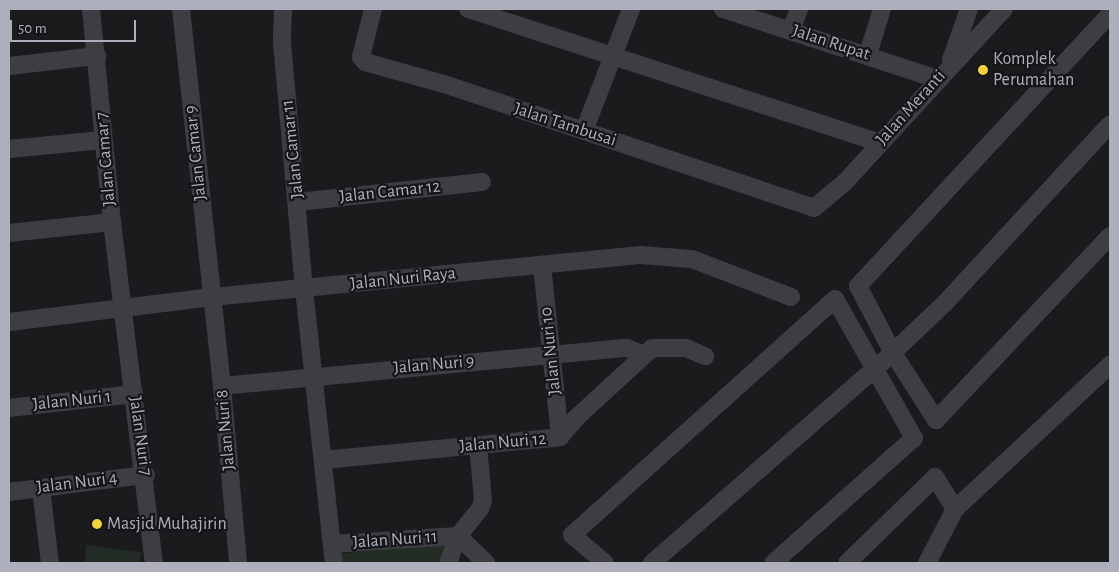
<!DOCTYPE html>
<style>
body{margin:0}
#map{position:relative;width:1119px;height:572px;overflow:hidden;background:#1b1a1d;font-family:"Alegreya Sans",sans-serif}
div>[style]{position:absolute}
.green>*{inset:0;background:#222b24}
.street>*{height:18px;margin:-9px;padding:0 9px;transform-origin:9px;border-radius:9px;background:#3d3d44}
.dots>*{width:14px;height:14px;translate:-50% -50%;box-sizing:border-box;border:2px solid #161518;border-radius:50%}
span{translate:-50% -50%;white-space:nowrap;text-align:center;line-height:1.15;-webkit-text-stroke:4.5px #161518;paint-order:stroke}
.street-label{font-size:18px;color:#adafbc}
.poi-label{font-size:18px;color:#adafbc}
.left{translate:0 -50%;text-align:left}
.frame{position:absolute;inset:0;border:10px solid #adafbc;pointer-events:none}
.scale{position:absolute;left:10px;top:20px;width:126px;height:22px;box-sizing:border-box;border:2px solid #adafbc;border-top:0;padding-left:6px;font-size:15px;line-height:18px;white-space:nowrap;color:#adafbc;-webkit-text-stroke:4px #161518;paint-order:stroke}
</style>
<div id="map">
<div class="green">
<i style="clip-path:polygon(446px 541px,438px 563px,335px 563px,334px 555px)"></i>
<i style="clip-path:polygon(86px 545px,141px 552px,140px 563px,85px 563px)"></i>
</div>
<div class="street">
<i style="left:91px;top:9px;width:214px;rotate:84.4deg"></i>
<i style="left:112px;top:222px;width:344px;rotate:83deg"></i>
<i style="left:181px;top:9px;width:379px;rotate:83.8deg"></i>
<i style="left:222px;top:386px;width:178px;rotate:84.8deg"></i>
<i style="left:283px;top:9px;width:34px;rotate:92deg"></i>
<i style="left:282px;top:43px;width:247px;rotate:84.9deg"></i>
<i style="left:304px;top:289px;width:276px;rotate:83.8deg"></i>
<i style="left:373px;top:9px;width:49px;rotate:104deg"></i>
<i style="left:361px;top:57px;width:6px;rotate:51deg"></i>
<i style="left:365px;top:62px;width:82px;rotate:15.6deg"></i>
<i style="left:444px;top:84px;width:390px;rotate:18.5deg"></i>
<i style="left:814px;top:208px;width:40px;rotate:-40deg"></i>
<i style="left:845px;top:182px;width:235px;rotate:-47.4deg"></i>
<i style="left:468px;top:9px;width:433px;rotate:18deg"></i>
<i style="left:723px;top:9px;width:225px;rotate:18.1deg"></i>
<i style="left:1110px;top:14px;width:371px;rotate:132.8deg"></i>
<i style="left:858px;top:286px;width:76px;rotate:62.4deg"></i>
<i style="left:893px;top:353px;width:80px;rotate:57.3deg"></i>
<i style="left:936px;top:420px;width:253px;rotate:-46.6deg"></i>
<i style="left:791px;top:30px;width:22px;rotate:-69deg"></i>
<i style="left:868px;top:54px;width:47px;rotate:-72.7deg"></i>
<i style="left:951px;top:60px;width:54px;rotate:-70.6deg"></i>
<i style="left:9px;top:66px;width:89px;rotate:-6.5deg"></i>
<i style="left:584px;top:131px;width:131px;rotate:-68.9deg"></i>
<i style="left:9px;top:149px;width:94px;rotate:-5.5deg"></i>
<i style="left:298px;top:202px;width:185px;rotate:-6.2deg"></i>
<i style="left:9px;top:233px;width:104px;rotate:-6.1deg"></i>
<i style="left:542px;top:265px;width:173px;rotate:84deg"></i>
<i style="left:9px;top:322px;width:205px;rotate:-7deg"></i>
<i style="left:212px;top:297px;width:430px;rotate:-5.6deg"></i>
<i style="left:640px;top:255px;width:52px;rotate:4.4deg"></i>
<i style="left:692px;top:259px;width:106px;rotate:21deg"></i>
<i style="left:222px;top:386px;width:407px;rotate:-5.4deg"></i>
<i style="left:627px;top:348px;width:18px;rotate:22deg"></i>
<i style="left:9px;top:408px;width:126px;rotate:-6.4deg"></i>
<i style="left:323px;top:460px;width:238px;rotate:-5.5deg"></i>
<i style="left:560px;top:437px;width:25px;rotate:-50deg"></i>
<i style="left:576px;top:418px;width:103px;rotate:-42.6deg"></i>
<i style="left:652px;top:348px;width:34px"></i>
<i style="left:686px;top:348px;width:21px;rotate:23deg"></i>
<i style="left:41px;top:488px;width:76px;rotate:83.2deg"></i>
<i style="left:9px;top:492px;width:138px;rotate:-7.1deg"></i>
<i style="left:458px;top:536px;width:39px;rotate:44deg"></i>
<i style="left:332px;top:544px;width:126px;rotate:-3.6deg"></i>
<i style="left:448px;top:563px;width:29px;rotate:-70deg"></i>
<i style="left:458px;top:536px;width:35px;rotate:-51deg"></i>
<i style="left:480px;top:509px;width:9px;rotate:-72deg"></i>
<i style="left:483px;top:500px;width:55px;rotate:-95.2deg"></i>
<i style="left:605px;top:563px;width:43px;rotate:-139.7deg"></i>
<i style="left:572px;top:535px;width:353px;rotate:-41.9deg"></i>
<i style="left:835px;top:299px;width:160px;rotate:60.4deg"></i>
<i style="left:914px;top:438px;width:188px;rotate:138.4deg"></i>
<i style="left:652px;top:563px;width:312px;rotate:-41.1deg"></i>
<i style="left:887px;top:358px;width:80px;rotate:-43.5deg"></i>
<i style="left:945px;top:303px;width:243px;rotate:-47.3deg"></i>
<i style="left:847px;top:563px;width:123px;rotate:-44.3deg"></i>
<i style="left:935px;top:477px;width:38px;rotate:58deg"></i>
<i style="left:927px;top:563px;width:61px;rotate:-62.6deg"></i>
<i style="left:955px;top:509px;width:212px;rotate:-42.9deg"></i>
</div>
<div class="dots">
<i style="left:983px;top:70px;background:#f4d23b"></i>
<i style="left:97px;top:524px;background:#f4d23b"></i>
</div>
<div class="street-label">
<span style="left:831px;top:43px;rotate:18deg">Jalan Rupat</span>
<span style="left:911px;top:108px;rotate:-48deg">Jalan Meranti</span>
<span style="left:565px;top:125px;rotate:18deg">Jalan Tambusai</span>
<span style="left:293px;top:149px;rotate:-96deg">Jalan Camar 11</span>
<span style="left:196px;top:153px;rotate:-96deg">Jalan Camar 9</span>
<span style="left:106px;top:159px;rotate:-95deg">Jalan Camar 7</span>
<span style="left:390px;top:192px;rotate:-6deg">Jalan Camar 12</span>
<span style="left:403px;top:279px;rotate:-6deg">Jalan Nuri Raya</span>
<span style="left:551px;top:351px;rotate:-96deg">Jalan Nuri 10</span>
<span style="left:434px;top:365px;rotate:-5deg">Jalan Nuri 9</span>
<span style="left:72px;top:401px;rotate:-6deg">Jalan Nuri 1</span>
<span style="left:226px;top:430px;rotate:-95deg">Jalan Nuri 8</span>
<span style="left:140px;top:436px;rotate:82deg">Jalan Nuri 7</span>
<span style="left:503px;top:443px;rotate:-5deg">Jalan Nuri 12</span>
<span style="left:77px;top:483px;rotate:-7deg">Jalan Nuri 4</span>
<span style="left:395px;top:540px;rotate:-4deg">Jalan Nuri 11</span>
</div>
<div class="poi-label">
<span class="left" style="left:993px;top:70px">Komplek<br>Perumahan</span>
<span class="left" style="left:107px;top:524px">Masjid Muhajirin</span>
</div>
<div class="frame"></div>
<div class="scale">50 m</div>
</div>
